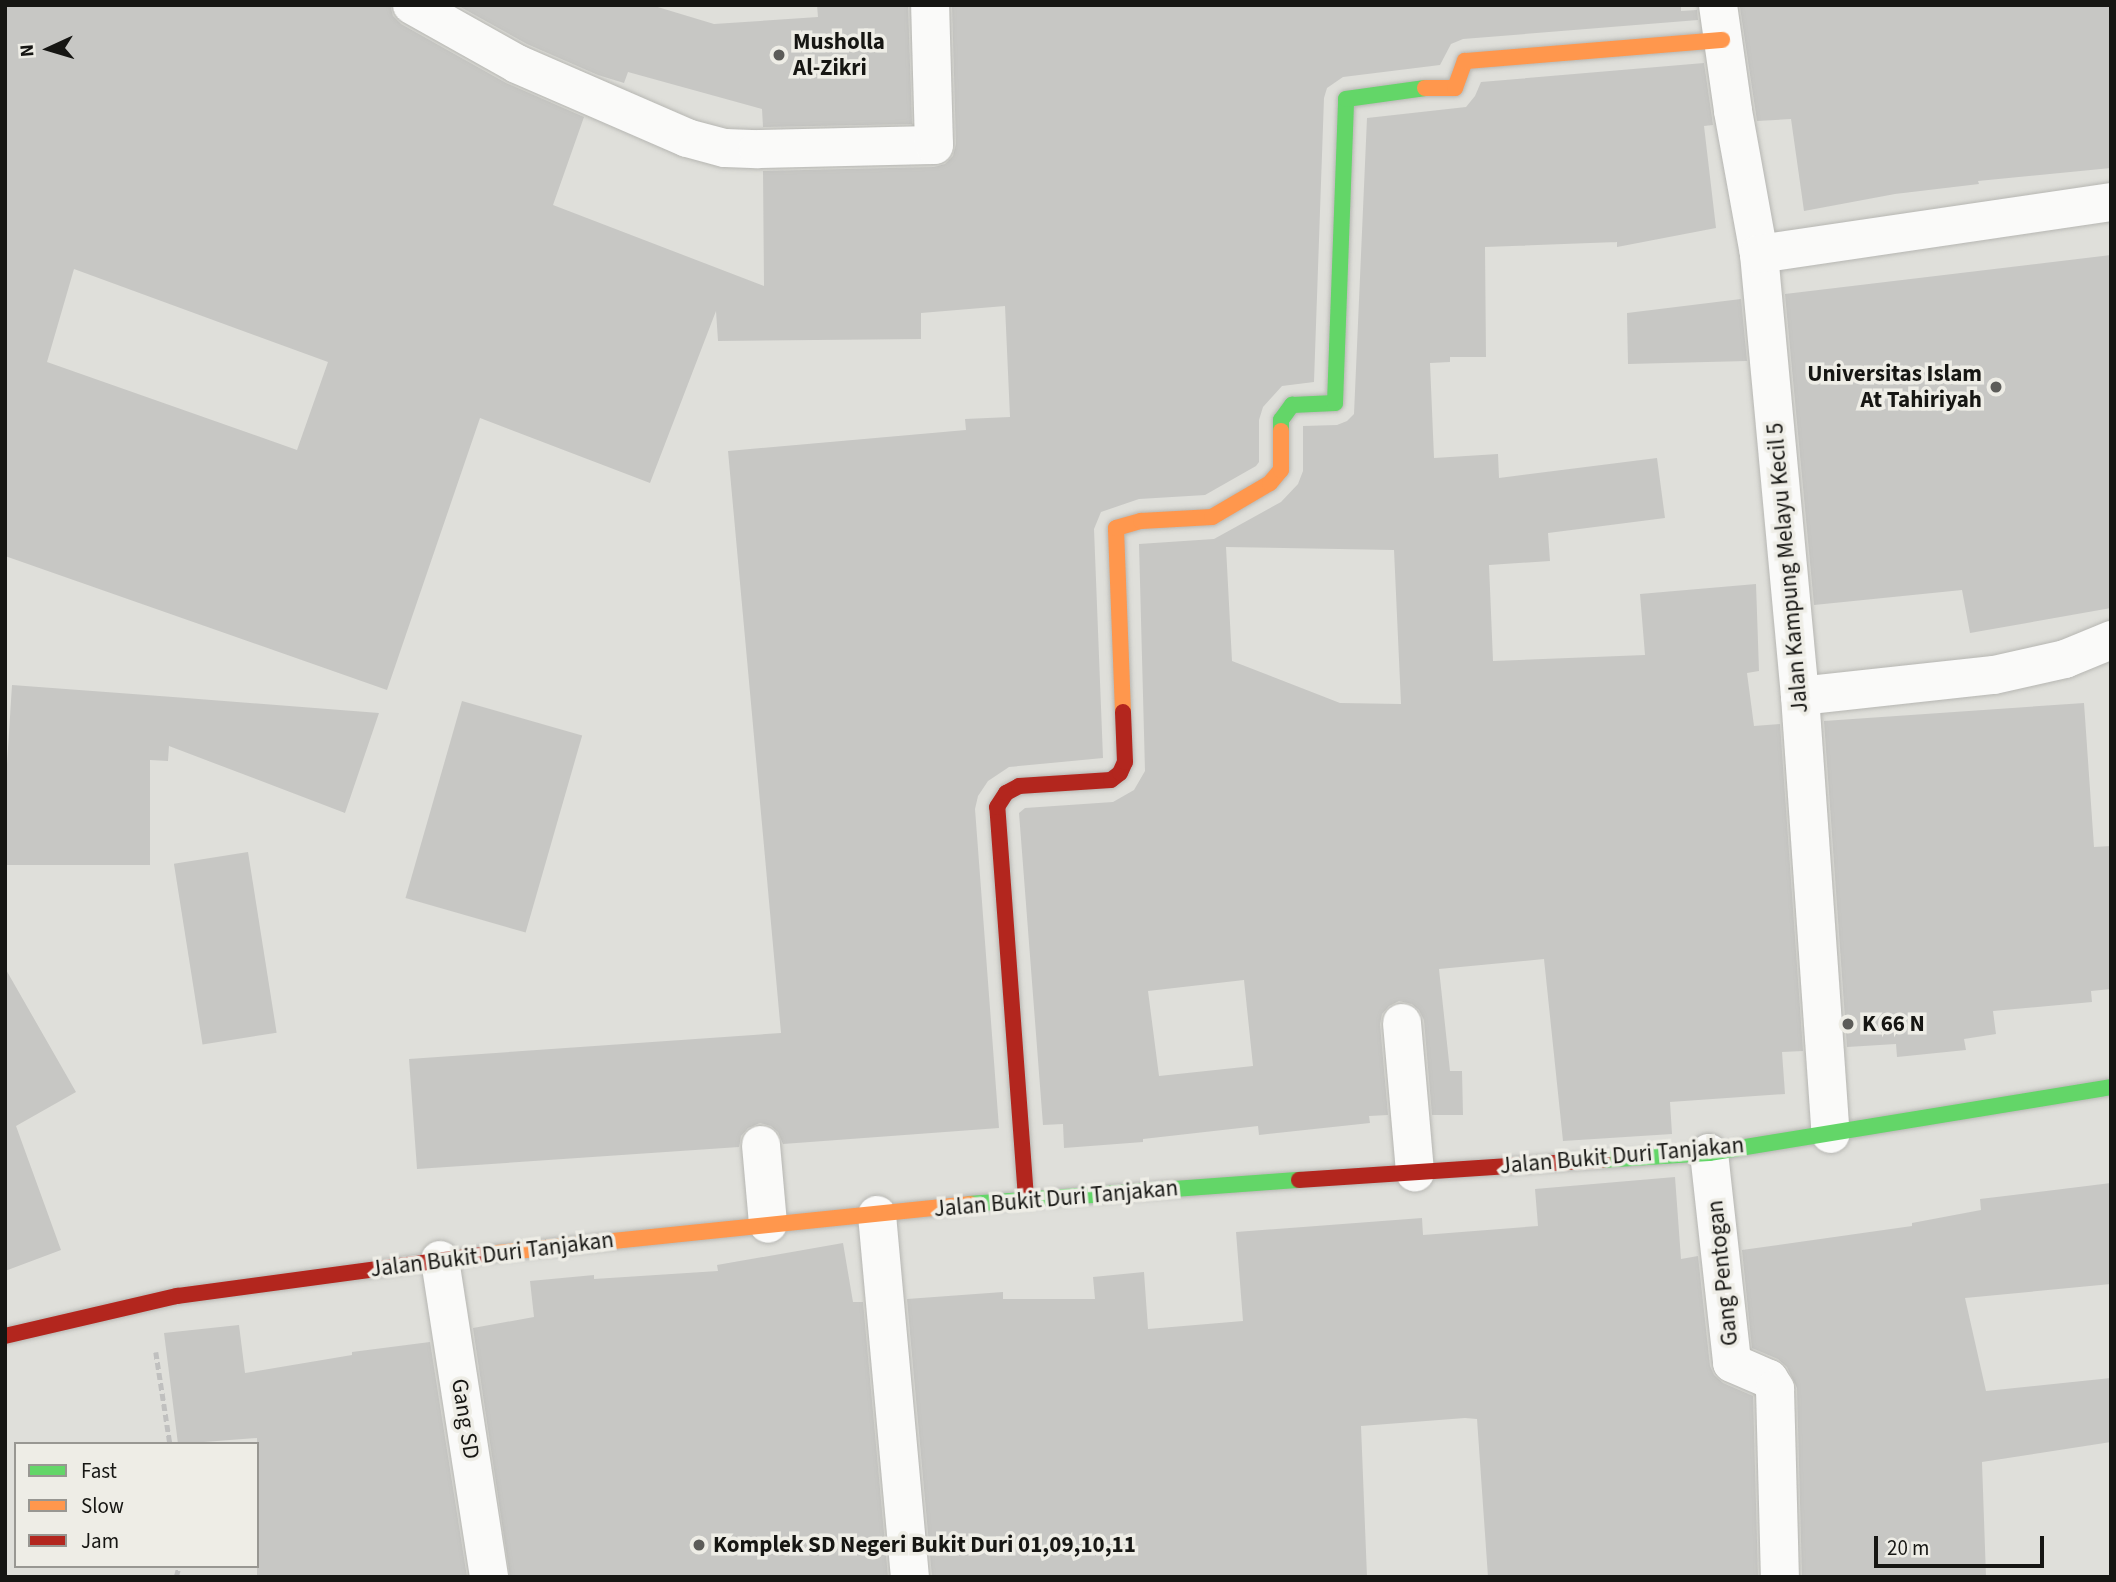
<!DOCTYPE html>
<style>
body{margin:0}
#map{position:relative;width:2116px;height:1582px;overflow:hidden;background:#dfdfda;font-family:"Source Sans 3",sans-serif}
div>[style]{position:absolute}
.building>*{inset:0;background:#c7c7c4;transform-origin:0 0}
.path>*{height:4.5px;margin-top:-2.25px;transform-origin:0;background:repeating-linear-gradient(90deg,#c0c0bf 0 7px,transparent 0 10.5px)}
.roads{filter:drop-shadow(0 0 2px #b6b6b2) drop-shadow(0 0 2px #b6b6b2)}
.street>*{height:38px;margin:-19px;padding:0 19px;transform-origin:19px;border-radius:19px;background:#fafaf9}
.fast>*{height:16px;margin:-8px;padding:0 8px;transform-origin:8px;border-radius:8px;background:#63d668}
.slow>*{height:16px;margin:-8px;padding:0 8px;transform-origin:8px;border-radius:8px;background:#ff974d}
.jam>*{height:16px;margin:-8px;padding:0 8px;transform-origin:8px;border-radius:8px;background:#b3261e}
.dots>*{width:19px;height:19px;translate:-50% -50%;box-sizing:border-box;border:4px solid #eeede6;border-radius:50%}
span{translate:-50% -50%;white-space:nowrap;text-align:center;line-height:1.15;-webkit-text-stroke:7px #eeede6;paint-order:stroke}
.poi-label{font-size:23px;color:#161613;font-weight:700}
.left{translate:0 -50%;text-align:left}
.right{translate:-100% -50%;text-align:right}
.street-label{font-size:23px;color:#161613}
.frame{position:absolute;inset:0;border:7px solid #161613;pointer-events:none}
.legend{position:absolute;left:14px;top:1442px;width:245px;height:126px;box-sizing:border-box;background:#eeede6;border:2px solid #989792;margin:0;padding:9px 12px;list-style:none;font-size:21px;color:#161613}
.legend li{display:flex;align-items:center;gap:14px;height:35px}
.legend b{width:35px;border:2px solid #989792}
.north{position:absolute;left:14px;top:14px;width:70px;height:70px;-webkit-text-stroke:5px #eeede6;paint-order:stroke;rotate:266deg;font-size:19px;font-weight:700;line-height:28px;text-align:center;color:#161613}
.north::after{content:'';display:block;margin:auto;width:24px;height:32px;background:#161613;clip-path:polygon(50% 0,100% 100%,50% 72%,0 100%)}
.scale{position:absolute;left:1874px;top:1536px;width:170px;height:32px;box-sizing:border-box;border:4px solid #161613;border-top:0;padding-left:9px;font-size:21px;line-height:24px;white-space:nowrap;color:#161613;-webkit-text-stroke:5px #eeede6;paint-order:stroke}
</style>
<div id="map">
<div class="building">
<i style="clip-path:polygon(evenodd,5px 5px,390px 5px,393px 16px,401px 24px,506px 83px,584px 117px,553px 205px,764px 286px,763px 171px,934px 167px,945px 164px,953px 156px,956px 144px,952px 5px,1681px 5px,1681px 11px,1697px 10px,1698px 20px,1463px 39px,1451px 44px,1440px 65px,1343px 77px,1327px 88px,1324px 98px,1314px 382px,1282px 386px,1263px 407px,1259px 420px,1259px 462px,1256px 466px,1205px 495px,1139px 499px,1101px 512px,1094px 529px,1103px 758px,1009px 767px,988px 781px,978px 796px,975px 809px,999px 1128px,783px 1144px,778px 1132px,771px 1126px,760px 1123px,748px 1128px,741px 1136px,739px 1147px,417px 1169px,409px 1059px,781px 1033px,728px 451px,966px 430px,965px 419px,1010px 417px,1005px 306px,921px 313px,921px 339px,718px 341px,716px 311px,650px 483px,480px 418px,387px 690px,5px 556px,5px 5px,74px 269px,328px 362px,297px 450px,47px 362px,74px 269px)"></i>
<i style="clip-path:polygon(457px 5px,651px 5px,714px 24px,818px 17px,817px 5px,908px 5px,912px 124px,763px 127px,762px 109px,628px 72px,624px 83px,598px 75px,527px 44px)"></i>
<i style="clip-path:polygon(1767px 5px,2111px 5px,2111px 168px,1978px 181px,1979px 184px,1895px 194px,1804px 211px,1791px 119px,1757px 121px,1740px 7px)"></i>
<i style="clip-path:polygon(evenodd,1704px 63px,1713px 125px,1704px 126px,1716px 228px,1617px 247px,1617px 242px,1485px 247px,1486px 357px,1450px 357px,1450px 362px,1430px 363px,1434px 458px,1498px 454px,1499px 478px,1657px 458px,1665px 518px,1548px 533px,1550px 561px,1489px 565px,1493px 661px,1645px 655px,1640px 594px,1756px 584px,1759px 671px,1747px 673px,1754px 726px,1780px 724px,1803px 1051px,1782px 1052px,1785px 1094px,1670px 1102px,1672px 1134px,1563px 1141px,1544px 959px,1439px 969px,1450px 1071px,1462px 1071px,1463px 1115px,1432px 1115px,1424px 1020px,1419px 1010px,1412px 1004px,1399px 1001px,1389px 1006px,1382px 1014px,1380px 1024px,1388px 1115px,1369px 1116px,1370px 1123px,1259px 1135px,1258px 1126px,1143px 1139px,1143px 1142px,1064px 1148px,1063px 1124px,1043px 1125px,1019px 813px,1025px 808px,1113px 802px,1134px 790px,1145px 771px,1139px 544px,1214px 539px,1281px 502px,1298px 484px,1303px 471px,1303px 426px,1337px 425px,1347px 421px,1354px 414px,1367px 118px,1466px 107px,1475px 96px,1481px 82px,1704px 63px,1226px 547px,1394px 550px,1401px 704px,1340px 703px,1232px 661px,1226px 547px,1704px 63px,1244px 980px,1253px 1066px,1159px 1076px,1148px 991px,1244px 980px)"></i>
<i style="clip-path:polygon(2111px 255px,2111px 608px,1970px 633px,1962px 590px,1814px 605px,1785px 294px)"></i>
<i style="clip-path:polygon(1741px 299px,1747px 361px,1628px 364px,1627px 313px)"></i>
<i style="clip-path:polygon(12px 685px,173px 697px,379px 713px,345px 813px,169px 746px,168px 761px,150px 760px,150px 865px,5px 865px,5px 796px)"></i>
<i style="left:462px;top:701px;width:125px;height:205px;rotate:16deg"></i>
<i style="clip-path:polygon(2084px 703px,2094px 847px,2111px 846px,2111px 989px,2091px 991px,2092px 1002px,1993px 1011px,1996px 1034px,1964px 1039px,1966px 1050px,1897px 1057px,1896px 1044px,1847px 1047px,1824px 721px)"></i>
<i style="left:248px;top:852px;width:183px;height:75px;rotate:81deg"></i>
<i style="clip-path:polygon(5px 968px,76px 1092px,16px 1126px,61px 1250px,5px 1271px)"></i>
<i style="clip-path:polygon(1675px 1177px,1681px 1259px,1698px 1256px,1710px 1366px,1714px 1375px,1723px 1383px,1753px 1396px,1758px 1577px,1488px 1577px,1477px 1419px,1465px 1418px,1361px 1426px,1367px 1577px,932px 1577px,907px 1299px,1003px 1292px,1003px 1299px,1095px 1299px,1093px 1277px,1144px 1272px,1148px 1329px,1243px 1321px,1236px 1232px,1422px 1218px,1423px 1235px,1538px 1226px,1535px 1189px)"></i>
<i style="clip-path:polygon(2111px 1183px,2111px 1284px,1965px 1298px,1986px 1391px,2111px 1378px,2111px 1442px,1982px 1462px,1986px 1577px,1802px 1577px,1797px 1388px,1787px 1367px,1778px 1359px,1752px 1348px,1742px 1250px,1912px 1226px,1912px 1223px,1981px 1210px,1980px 1199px)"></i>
<i style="clip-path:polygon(843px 1243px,853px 1302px,863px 1302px,888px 1577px,510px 1577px,473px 1328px,534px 1317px,530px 1281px,594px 1275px,594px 1279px,718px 1271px,717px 1265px)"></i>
<i style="clip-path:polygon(239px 1325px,245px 1373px,352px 1355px,352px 1352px,430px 1342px,467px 1577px,257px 1577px,257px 1438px,178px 1444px,164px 1333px)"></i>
</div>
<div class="path">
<i style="left:156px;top:1352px;width:93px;rotate:81.3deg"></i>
<i style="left:176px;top:1577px;width:11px;rotate:-75deg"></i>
</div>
<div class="roads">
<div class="street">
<i style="left:412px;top:5px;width:120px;rotate:29.3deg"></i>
<i style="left:517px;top:64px;width:185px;rotate:23.5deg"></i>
<i style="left:687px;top:138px;width:39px;rotate:15deg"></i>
<i style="left:725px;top:148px;width:33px;rotate:2deg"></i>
<i style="left:758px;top:149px;width:176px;rotate:-1.3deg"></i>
<i style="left:934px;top:145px;width:140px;rotate:-91.6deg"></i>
<i style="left:1718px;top:5px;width:107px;rotate:81.9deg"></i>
<i style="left:1733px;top:111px;width:145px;rotate:79.7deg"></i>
<i style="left:1759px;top:254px;width:444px;rotate:84.7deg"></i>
<i style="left:1800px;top:696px;width:439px;rotate:86deg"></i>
<i style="left:1759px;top:254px;width:356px;rotate:-8.4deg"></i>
<i style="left:1800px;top:696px;width:195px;rotate:-6.2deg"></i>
<i style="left:1994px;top:675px;width:73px;rotate:-12.7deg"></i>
<i style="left:2065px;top:659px;width:50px;rotate:-22.4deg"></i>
<i style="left:1402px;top:1023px;width:150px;rotate:85deg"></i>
<i style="left:761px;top:1145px;width:79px;rotate:84.9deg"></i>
<i style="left:1709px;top:1153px;width:211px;rotate:83.7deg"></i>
<i style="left:1732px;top:1363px;width:40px;rotate:23.4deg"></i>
<i style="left:1769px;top:1379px;width:12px;rotate:59deg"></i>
<i style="left:1775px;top:1389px;width:188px;rotate:88.5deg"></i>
<i style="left:877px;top:1215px;width:364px;rotate:84.8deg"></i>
<i style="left:440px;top:1260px;width:321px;rotate:81.2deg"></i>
</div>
<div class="fast">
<i style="left:1281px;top:431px;width:11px;rotate:-90deg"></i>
<i style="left:1281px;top:420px;width:19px;rotate:-54deg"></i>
<i style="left:1292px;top:405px;width:43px;rotate:-2.7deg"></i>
<i style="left:1335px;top:403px;width:304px;rotate:-87.9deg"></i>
<i style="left:1346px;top:99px;width:80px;rotate:-7.9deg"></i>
<i style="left:1602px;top:1160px;width:107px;rotate:-3.7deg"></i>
<i style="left:1709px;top:1153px;width:407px;rotate:-9.3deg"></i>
<i style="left:970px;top:1204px;width:330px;rotate:-4.2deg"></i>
</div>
<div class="slow">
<i style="left:1425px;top:88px;width:30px"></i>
<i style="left:1455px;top:88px;width:29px;rotate:-70deg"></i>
<i style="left:1465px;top:61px;width:258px;rotate:-4.7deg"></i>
<i style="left:1123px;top:712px;width:184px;rotate:-92.2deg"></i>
<i style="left:1116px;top:528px;width:26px;rotate:-16deg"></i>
<i style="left:1141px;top:521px;width:71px;rotate:-3.2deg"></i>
<i style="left:1212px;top:517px;width:67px;rotate:-30.4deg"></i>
<i style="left:1270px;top:483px;width:17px;rotate:-50deg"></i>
<i style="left:1281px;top:470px;width:39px;rotate:-90deg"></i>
<i style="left:488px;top:1254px;width:485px;rotate:-5.9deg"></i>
</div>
<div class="jam">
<i style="left:1299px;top:1180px;width:304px;rotate:-3.8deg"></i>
<i style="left:1026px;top:1198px;width:392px;rotate:-94.2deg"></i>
<i style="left:997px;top:807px;width:17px;rotate:-57deg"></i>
<i style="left:1006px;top:793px;width:15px;rotate:-28deg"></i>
<i style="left:1019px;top:786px;width:92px;rotate:-3.7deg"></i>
<i style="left:1111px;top:780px;width:11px;rotate:-38deg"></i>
<i style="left:1120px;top:773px;width:12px;rotate:-66deg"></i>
<i style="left:1125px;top:762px;width:50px;rotate:-92.3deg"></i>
<i style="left:5px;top:1336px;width:177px;rotate:-13.1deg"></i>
<i style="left:177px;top:1296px;width:314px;rotate:-7.7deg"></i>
</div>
</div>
<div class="dots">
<i style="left:779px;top:55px;background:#5c5c59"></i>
<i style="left:1996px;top:387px;background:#5c5c59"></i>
<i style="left:1848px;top:1024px;background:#5c5c59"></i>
<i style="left:699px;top:1545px;background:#5c5c59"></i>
</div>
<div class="poi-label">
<span class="left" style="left:793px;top:55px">Musholla<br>Al-Zikri</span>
<span class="right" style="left:1982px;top:387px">Universitas Islam<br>At Tahiriyah</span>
<span class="left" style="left:1862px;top:1024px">K 66 N</span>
<span class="left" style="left:713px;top:1545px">Komplek SD Negeri Bukit Duri 01,09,10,11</span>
</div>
<div class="street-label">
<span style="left:1788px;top:568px;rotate:-95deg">Jalan Kampung Melayu Kecil 5</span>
<span style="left:1622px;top:1156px;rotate:-5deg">Jalan Bukit Duri Tanjakan</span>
<span style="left:1056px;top:1199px;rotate:-5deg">Jalan Bukit Duri Tanjakan</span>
<span style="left:492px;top:1255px;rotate:-7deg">Jalan Bukit Duri Tanjakan</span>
<span style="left:1723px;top:1273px;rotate:-96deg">Gang Pentogan</span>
<span style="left:465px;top:1419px;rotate:81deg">Gang SD</span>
</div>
<div class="frame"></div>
<ul class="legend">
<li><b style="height:9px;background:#63d668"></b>Fast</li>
<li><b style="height:9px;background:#ff974d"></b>Slow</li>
<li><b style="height:9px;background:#b3261e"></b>Jam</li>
</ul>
<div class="north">N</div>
<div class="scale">20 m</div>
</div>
